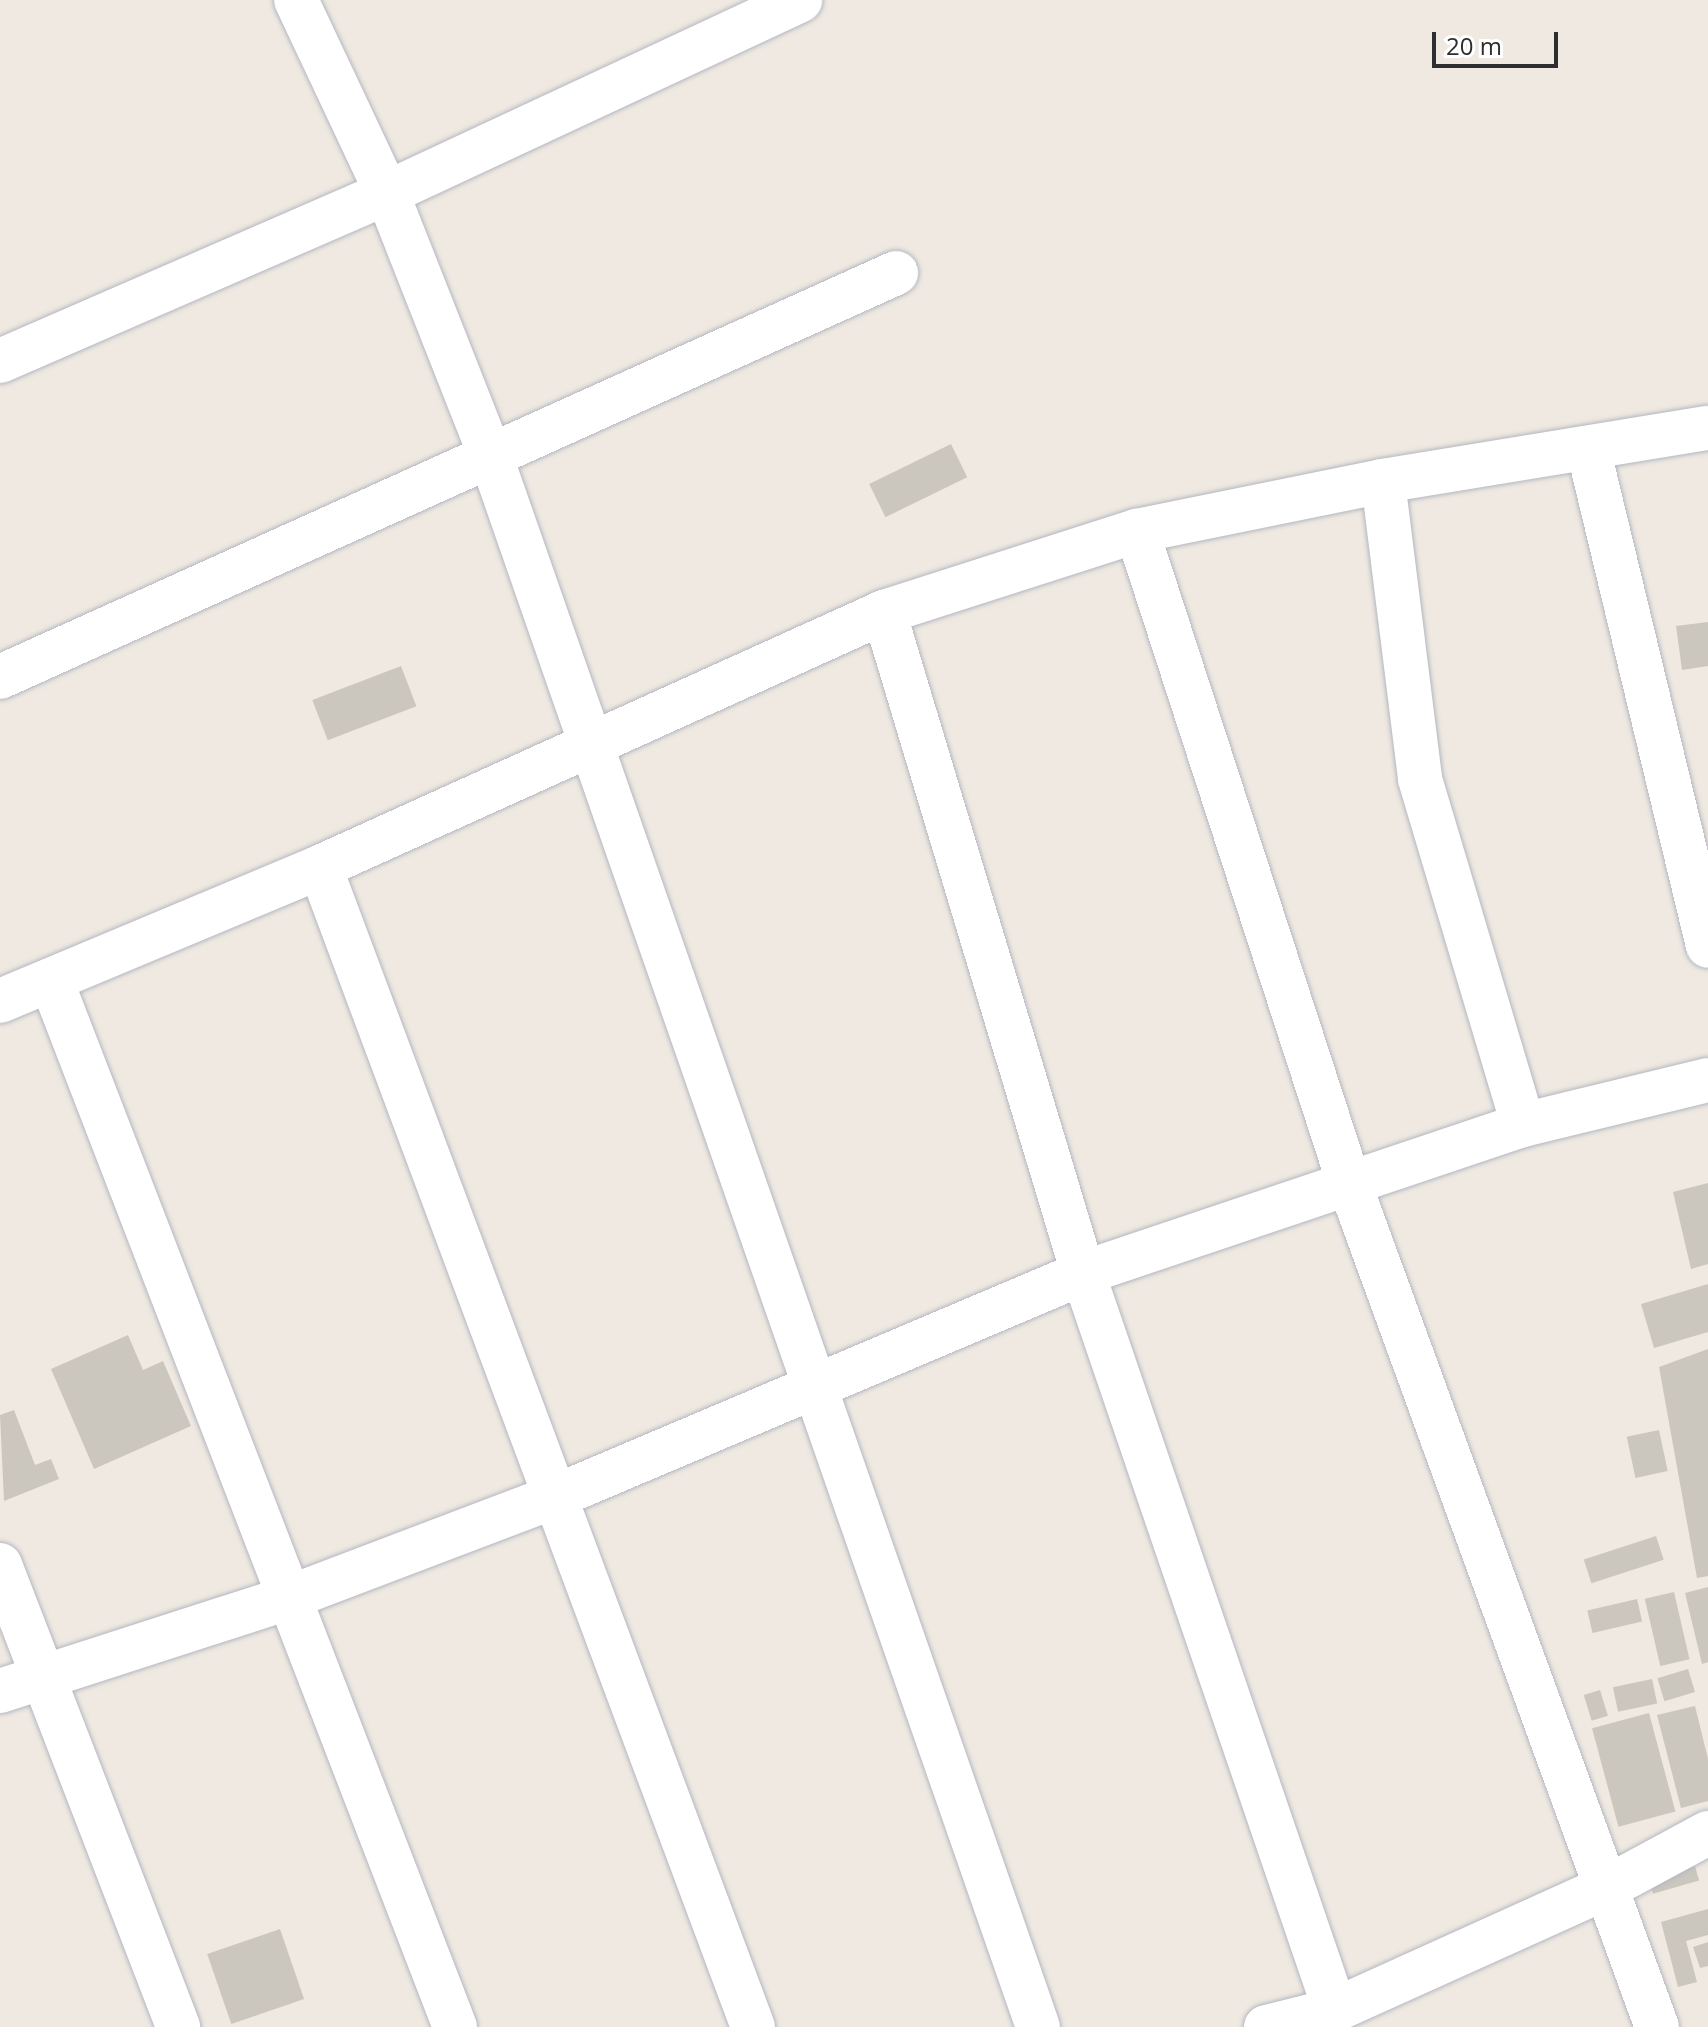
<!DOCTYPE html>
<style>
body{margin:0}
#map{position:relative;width:1708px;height:2027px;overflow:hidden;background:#efe9e1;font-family:"Open Sans",sans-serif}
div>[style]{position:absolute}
.building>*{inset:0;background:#cbc7bf;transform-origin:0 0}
.roads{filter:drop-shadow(0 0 2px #b4b7c1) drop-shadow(0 0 2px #b4b7c1)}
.minor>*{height:44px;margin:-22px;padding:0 22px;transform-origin:22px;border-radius:22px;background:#fff}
span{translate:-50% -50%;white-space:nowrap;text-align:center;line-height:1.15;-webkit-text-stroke:8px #fff;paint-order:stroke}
.scale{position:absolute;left:1432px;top:32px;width:126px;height:36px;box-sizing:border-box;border:4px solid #2e2e2e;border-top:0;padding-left:10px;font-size:24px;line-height:28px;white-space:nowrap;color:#2e2e2e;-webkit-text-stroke:6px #fff;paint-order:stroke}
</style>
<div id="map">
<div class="building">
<i style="left:951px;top:444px;width:37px;height:91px;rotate:64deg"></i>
<i style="clip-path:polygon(1708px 622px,1708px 666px,1682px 670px,1676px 626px)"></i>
<i style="left:401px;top:666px;width:43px;height:95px;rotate:69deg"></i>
<i style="clip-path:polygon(1708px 1183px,1708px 1264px,1691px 1269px,1673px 1192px)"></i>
<i style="clip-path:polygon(1708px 1284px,1708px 1332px,1654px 1348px,1641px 1304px)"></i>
<i style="clip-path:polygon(128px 1335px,143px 1370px,163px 1361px,191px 1426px,94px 1469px,51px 1369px)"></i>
<i style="clip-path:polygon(1708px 1349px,1708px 1576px,1697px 1578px,1659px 1367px)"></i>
<i style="clip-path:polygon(14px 1410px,35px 1465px,51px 1459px,59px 1479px,4px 1501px,0 1415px)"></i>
<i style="left:1659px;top:1430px;width:42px;height:33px;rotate:78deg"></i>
<i style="left:1656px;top:1536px;width:25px;height:76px;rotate:72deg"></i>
<i style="clip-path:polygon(1708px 1587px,1708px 1662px,1702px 1664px,1685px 1593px)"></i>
<i style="left:1674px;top:1592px;width:69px;height:30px;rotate:77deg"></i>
<i style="left:1637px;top:1599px;width:23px;height:51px;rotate:77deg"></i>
<i style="left:1688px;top:1669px;width:24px;height:32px;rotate:73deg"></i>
<i style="left:1652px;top:1679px;width:25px;height:40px;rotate:78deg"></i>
<i style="left:1600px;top:1690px;width:27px;height:17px;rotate:73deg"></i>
<i style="clip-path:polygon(1695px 1706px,1708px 1759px,1708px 1801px,1681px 1808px,1657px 1715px)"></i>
<i style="left:1649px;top:1713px;width:102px;height:59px;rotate:75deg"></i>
<i style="left:1695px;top:1866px;width:15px;height:48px;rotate:74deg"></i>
<i style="clip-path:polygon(1708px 1909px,1708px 1935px,1686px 1941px,1697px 1982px,1678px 1987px,1661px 1922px)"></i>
<i style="left:280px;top:1929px;width:74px;height:77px;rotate:71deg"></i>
<i style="clip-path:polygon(1708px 1942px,1708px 1966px,1700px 1968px,1693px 1947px)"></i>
</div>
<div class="roads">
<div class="minor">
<i style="left:296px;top:0;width:213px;rotate:64.8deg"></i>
<i style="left:387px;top:193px;width:287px;rotate:68.5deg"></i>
<i style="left:492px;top:460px;width:1659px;rotate:70.79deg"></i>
<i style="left:0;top:361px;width:422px;rotate:-23.5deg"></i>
<i style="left:387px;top:193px;width:456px;rotate:-25deg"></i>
<i style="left:1588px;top:448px;width:512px;rotate:76.45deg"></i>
<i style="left:1383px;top:481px;width:300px;rotate:82.9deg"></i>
<i style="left:1420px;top:779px;width:361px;rotate:73.4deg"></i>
<i style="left:1137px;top:531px;width:682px;rotate:71.99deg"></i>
<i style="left:1348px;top:1180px;width:902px;rotate:69.96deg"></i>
<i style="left:884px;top:612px;width:690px;rotate:73.25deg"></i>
<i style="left:1083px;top:1273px;width:779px;rotate:71.12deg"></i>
<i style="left:0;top:677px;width:983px;rotate:-24.27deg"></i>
<i style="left:320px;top:867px;width:1238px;rotate:69.53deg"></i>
<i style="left:51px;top:980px;width:1122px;rotate:68.9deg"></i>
<i style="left:0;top:1001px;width:347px;rotate:-22.7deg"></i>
<i style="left:320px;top:867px;width:619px;rotate:-24.33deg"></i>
<i style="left:884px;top:612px;width:266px;rotate:-17.8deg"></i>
<i style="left:1137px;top:531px;width:251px;rotate:-11.5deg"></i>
<i style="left:1383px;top:481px;width:329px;rotate:-9.3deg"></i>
<i style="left:0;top:1565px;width:495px;rotate:68.9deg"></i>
<i style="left:0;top:1691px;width:299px;rotate:-17.9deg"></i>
<i style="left:285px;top:1599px;width:293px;rotate:-20.8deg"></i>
<i style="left:559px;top:1495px;width:569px;rotate:-22.96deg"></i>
<i style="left:1083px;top:1273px;width:464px;rotate:-18.6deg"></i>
<i style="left:1523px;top:1125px;width:190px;rotate:-13.7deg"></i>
<i style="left:1266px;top:2027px;width:71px;rotate:-13.8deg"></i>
<i style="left:1335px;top:2010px;width:299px;rotate:-24.3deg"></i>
<i style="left:1608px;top:1887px;width:114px;rotate:-28.4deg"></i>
</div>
</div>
<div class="scale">20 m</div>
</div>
